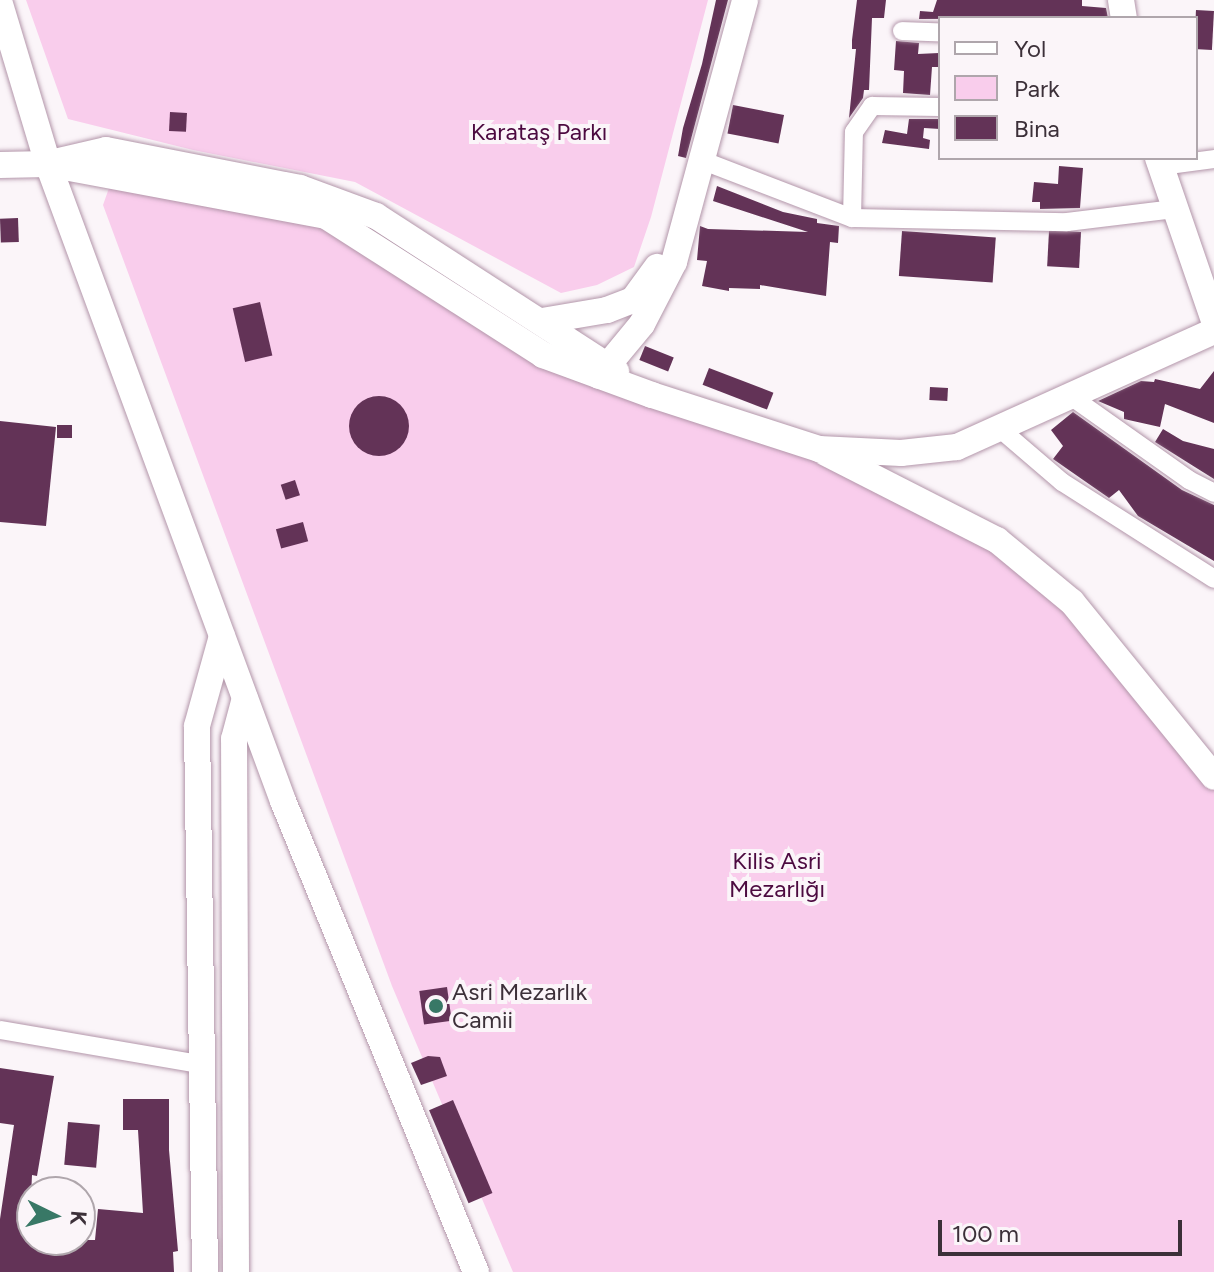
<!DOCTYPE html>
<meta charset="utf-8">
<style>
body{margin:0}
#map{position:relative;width:1214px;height:1272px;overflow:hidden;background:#fbf5f9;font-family:Figtree,sans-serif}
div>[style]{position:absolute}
.green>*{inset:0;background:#f9cdec}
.building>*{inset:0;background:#633357;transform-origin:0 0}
.round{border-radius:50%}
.roads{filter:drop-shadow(0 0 2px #b396aa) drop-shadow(0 0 2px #b396aa)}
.street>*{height:18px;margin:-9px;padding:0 9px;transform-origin:9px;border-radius:9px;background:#fff}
.secondary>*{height:26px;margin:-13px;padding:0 13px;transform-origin:13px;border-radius:13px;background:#fff}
.dots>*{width:22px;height:22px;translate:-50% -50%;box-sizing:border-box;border:4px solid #fbf5f9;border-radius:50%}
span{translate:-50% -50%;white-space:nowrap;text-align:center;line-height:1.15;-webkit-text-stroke:8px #fbf5f9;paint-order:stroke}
.park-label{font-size:24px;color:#4c0a40}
.poi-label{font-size:24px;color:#3c3039}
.left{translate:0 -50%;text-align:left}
.legend{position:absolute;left:938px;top:16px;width:260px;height:144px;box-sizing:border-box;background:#fbf5f9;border:2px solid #afa6ac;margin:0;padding:10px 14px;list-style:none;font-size:24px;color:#3c3039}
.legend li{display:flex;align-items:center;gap:16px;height:40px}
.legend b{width:40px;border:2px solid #afa6ac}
.north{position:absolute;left:16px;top:1176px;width:80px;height:80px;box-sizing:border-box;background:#fbf5f9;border:2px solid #afa6ac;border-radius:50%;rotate:95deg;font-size:22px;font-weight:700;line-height:32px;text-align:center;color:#3c3039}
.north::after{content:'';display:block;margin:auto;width:28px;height:36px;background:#387866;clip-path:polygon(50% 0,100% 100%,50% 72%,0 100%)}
.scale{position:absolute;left:938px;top:1220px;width:244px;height:36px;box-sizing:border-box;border:4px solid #3c3039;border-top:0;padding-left:10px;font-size:24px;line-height:28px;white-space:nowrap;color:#3c3039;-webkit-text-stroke:6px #fbf5f9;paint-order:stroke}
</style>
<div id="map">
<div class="green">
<i style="clip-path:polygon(26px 0,708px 0,651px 217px,634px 267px,597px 285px,561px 293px,355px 182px,193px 150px,68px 119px)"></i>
<i style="clip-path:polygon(115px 171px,330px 217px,554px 358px,750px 420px,1000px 541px,1214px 774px,1214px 1272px,513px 1272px,392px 986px,103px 205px)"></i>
</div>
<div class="building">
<i style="clip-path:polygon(716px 0,728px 0,686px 158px,678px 156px,683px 128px,702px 64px)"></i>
<i style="clip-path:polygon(857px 0,886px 0,884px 18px,872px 18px,869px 90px,864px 90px,863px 98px,849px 118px,856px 49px,852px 49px,852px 40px)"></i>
<i style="clip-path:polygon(937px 0,1082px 0,1082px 6px,1106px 8px,1108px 18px,919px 19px,920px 11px,933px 12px)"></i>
<i style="left:1196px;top:10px;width:18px;height:39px;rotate:3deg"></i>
<i style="clip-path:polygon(896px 41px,919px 43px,918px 54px,939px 53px,939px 67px,932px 67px,930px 95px,903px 93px,904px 71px,894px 70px)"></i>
<i style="left:733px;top:105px;width:52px;height:29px;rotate:11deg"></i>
<i style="left:170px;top:112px;width:17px;height:19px;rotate:3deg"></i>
<i style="clip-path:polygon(909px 119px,940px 119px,940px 129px,924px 128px,923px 138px,930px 140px,929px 149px,882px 143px,885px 130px,907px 134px)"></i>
<i style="clip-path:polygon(1059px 166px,1083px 168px,1080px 208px,1040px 209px,1040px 202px,1032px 202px,1034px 182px,1058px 184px)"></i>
<i style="clip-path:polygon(717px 186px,783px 212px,817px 219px,817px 223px,839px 226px,838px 243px,830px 242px,826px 296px,760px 285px,760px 289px,729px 288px,729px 291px,702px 286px,707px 261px,697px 260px,700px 226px,708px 229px,808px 232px,713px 201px)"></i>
<i style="left:18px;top:218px;width:24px;height:18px;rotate:88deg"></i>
<i style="left:902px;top:231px;width:94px;height:45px;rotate:4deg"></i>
<i style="left:1081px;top:232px;width:36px;height:32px;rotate:93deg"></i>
<i style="left:260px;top:302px;width:55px;height:28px;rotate:77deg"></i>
<i style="left:645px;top:346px;width:31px;height:15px;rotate:22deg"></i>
<i style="left:709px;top:368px;width:69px;height:18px;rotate:21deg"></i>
<i style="clip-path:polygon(1214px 371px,1214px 423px,1165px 404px,1160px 427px,1124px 419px,1124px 412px,1098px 401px,1141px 381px,1154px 382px,1155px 379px,1200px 389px)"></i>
<i style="left:930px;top:387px;width:18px;height:13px;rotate:3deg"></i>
<i class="round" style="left:349px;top:396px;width:60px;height:60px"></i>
<i style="clip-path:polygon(1073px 412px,1182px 490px,1214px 505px,1214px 561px,1138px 516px,1119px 490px,1109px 498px,1053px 459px,1063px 446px,1051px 430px)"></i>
<i style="clip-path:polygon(0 421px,56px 427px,46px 526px,0 522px)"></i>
<i style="left:57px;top:425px;width:15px;height:13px"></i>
<i style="clip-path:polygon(1163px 429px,1183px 441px,1214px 449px,1214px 479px,1155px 442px)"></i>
<i style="left:295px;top:480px;width:16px;height:15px;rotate:72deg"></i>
<i style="left:303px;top:522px;width:20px;height:28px;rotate:75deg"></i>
<i style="left:447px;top:987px;width:34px;height:28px;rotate:82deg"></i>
<i style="clip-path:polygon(428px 1056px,440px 1057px,447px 1076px,421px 1085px,411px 1063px)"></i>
<i style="clip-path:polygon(0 1068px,54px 1076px,37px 1176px,32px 1175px,29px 1240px,95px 1240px,98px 1209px,143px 1213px,138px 1130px,123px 1130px,123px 1099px,169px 1099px,169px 1150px,178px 1251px,173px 1252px,174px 1272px,0 1272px,0 1219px,14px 1125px,0 1123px)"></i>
<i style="left:453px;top:1100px;width:101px;height:26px;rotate:67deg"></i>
<i style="left:68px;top:1122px;width:32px;height:43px;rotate:5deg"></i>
</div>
<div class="roads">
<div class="street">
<i style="left:902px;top:31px;width:38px;rotate:2deg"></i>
<i style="left:701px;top:160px;width:162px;rotate:21deg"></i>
<i style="left:852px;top:218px;width:215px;rotate:1.1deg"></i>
<i style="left:1067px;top:222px;width:108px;rotate:-6.9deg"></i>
<i style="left:1161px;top:166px;width:53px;rotate:-7.5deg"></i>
<i style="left:852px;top:218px;width:86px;rotate:-88.7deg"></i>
<i style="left:854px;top:132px;width:32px;rotate:-55deg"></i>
<i style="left:872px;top:106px;width:68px;rotate:0.8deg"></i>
<i style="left:1069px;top:395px;width:147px;rotate:35.3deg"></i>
<i style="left:1189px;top:480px;width:28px;rotate:27deg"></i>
<i style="left:999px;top:428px;width:83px;rotate:40.6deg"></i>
<i style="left:1062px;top:482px;width:180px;rotate:32.5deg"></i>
<i style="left:0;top:1030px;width:207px;rotate:9.7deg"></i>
</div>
<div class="secondary">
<i style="left:1121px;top:0;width:18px;rotate:81deg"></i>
<i style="left:0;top:4px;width:167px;rotate:73.3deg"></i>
<i style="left:48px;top:164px;width:679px;rotate:69.75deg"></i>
<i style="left:283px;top:801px;width:509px;rotate:67.72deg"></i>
<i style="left:1158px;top:158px;width:172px;rotate:71deg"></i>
<i style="left:55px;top:162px;width:52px;rotate:-13.2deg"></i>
<i style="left:106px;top:150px;width:198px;rotate:11.1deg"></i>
<i style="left:300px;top:188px;width:81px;rotate:20.2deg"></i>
<i style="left:376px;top:216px;width:286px;rotate:32.9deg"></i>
<i style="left:0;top:165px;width:48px;rotate:-1.2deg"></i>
<i style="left:48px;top:164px;width:283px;rotate:10.6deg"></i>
<i style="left:326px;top:216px;width:258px;rotate:32.6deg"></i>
<i style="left:543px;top:355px;width:116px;rotate:20.2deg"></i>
<i style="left:652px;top:395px;width:176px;rotate:17.9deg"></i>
<i style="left:819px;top:449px;width:82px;rotate:2.8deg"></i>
<i style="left:901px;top:453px;width:56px;rotate:-6.1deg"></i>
<i style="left:957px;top:447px;width:282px;rotate:-24.3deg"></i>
<i style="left:542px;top:321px;width:66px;rotate:-9.6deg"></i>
<i style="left:607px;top:310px;width:28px;rotate:-21deg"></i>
<i style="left:633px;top:300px;width:41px;rotate:-54deg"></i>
<i style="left:599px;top:376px;width:67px;rotate:-50.4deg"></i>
<i style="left:642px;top:324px;width:70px;rotate:-62.7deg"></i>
<i style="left:674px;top:262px;width:271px;rotate:-74.8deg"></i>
<i style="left:826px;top:453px;width:192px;rotate:27deg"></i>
<i style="left:997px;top:540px;width:97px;rotate:39.6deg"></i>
<i style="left:1072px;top:602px;width:225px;rotate:50.9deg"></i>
<i style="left:205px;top:1272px;width:546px;rotate:-90.84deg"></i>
<i style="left:197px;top:726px;width:93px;rotate:-74.5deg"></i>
<i style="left:236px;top:1272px;width:533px;rotate:-90.21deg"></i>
<i style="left:234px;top:739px;width:42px;rotate:-75deg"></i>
</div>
</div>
<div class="dots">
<i style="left:436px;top:1006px;background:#387866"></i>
</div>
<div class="park-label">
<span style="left:539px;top:132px">Karataş Parkı</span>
<span style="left:777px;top:875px">Kilis Asri<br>Mezarlığı</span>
</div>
<div class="poi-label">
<span class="left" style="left:452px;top:1006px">Asri Mezarlık<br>Camii</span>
</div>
<ul class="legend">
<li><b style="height:10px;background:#fff"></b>Yol</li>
<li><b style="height:22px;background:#f9cdec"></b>Park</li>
<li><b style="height:22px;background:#633357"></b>Bina</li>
</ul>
<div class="north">K</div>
<div class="scale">100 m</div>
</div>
